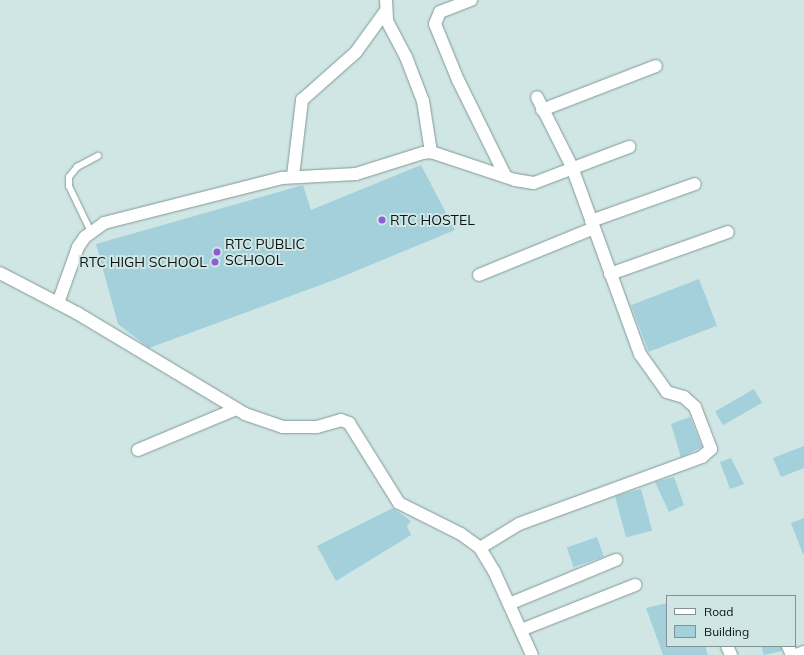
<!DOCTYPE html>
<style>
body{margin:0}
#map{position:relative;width:804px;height:655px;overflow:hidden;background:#cfe6e5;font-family:Mulish,sans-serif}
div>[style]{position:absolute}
.building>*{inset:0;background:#a3d0da;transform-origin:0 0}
.roads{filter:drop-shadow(0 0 1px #829897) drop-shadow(0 0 1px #829897)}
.lane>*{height:6px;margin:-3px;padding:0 3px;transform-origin:3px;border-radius:3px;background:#fff}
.street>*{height:12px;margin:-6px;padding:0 6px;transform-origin:6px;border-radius:6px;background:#fff}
.dots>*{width:11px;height:11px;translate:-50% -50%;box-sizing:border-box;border:2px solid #cfe6e5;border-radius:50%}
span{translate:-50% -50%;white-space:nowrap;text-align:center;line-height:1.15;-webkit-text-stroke:4px #cfe6e5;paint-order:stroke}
.poi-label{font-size:14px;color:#0b1313}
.left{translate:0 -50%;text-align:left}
.right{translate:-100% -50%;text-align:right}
.legend{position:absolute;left:666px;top:595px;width:130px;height:52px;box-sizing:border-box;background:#cfe6e5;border:1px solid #819291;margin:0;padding:5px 7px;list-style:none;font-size:12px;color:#0b1313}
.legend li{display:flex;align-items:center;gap:8px;height:20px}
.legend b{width:20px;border:1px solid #819291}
</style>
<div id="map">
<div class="building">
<i style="clip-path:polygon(421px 165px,455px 230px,334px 280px,149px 348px,118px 324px,96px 244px,303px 185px,311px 210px)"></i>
<i style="left:699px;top:279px;width:50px;height:73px;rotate:69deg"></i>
<i style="left:754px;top:389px;width:16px;height:45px;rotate:60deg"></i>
<i style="clip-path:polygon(690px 417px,702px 447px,681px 457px,671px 424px)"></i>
<i style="clip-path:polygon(804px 446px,804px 468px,781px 477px,773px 458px)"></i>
<i style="clip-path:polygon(731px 458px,744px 484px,730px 489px,720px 462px)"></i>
<i style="clip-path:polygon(674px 477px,684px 505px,669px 512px,655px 482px)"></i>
<i style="left:641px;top:489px;width:43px;height:27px;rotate:75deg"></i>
<i style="clip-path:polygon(393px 508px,411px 521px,407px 526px,411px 535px,336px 581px,317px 546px)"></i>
<i style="clip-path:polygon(804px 518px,804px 554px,803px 554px,791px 523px)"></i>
<i style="left:597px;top:537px;width:21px;height:32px;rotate:71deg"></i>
<i style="clip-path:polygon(667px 603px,667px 646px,705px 646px,708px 655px,663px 655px,646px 608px)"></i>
<i style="clip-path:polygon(761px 646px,781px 646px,782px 651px,764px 655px)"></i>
</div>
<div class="roads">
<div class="lane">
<i style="left:91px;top:232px;width:51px;rotate:-115.6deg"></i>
<i style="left:69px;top:186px;width:9px;rotate:-90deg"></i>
<i style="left:69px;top:177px;width:13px;rotate:-51deg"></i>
<i style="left:77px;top:167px;width:24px;rotate:-28deg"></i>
</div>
<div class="street">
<i style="left:386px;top:0;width:21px;rotate:87deg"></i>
<i style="left:387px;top:21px;width:41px;rotate:62.2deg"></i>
<i style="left:406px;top:57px;width:47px;rotate:68.9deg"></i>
<i style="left:423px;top:101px;width:52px;rotate:81.1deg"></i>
<i style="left:471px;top:0;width:33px;rotate:159deg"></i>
<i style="left:440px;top:12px;width:13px;rotate:113deg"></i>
<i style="left:435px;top:24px;width:61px;rotate:67.7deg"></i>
<i style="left:458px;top:80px;width:108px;rotate:63.7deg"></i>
<i style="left:542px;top:110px;width:122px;rotate:-21.1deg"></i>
<i style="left:293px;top:176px;width:77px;rotate:-83.2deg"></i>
<i style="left:302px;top:100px;width:72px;rotate:-41.6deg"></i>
<i style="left:356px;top:52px;width:49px;rotate:-54.1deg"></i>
<i style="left:591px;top:221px;width:110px;rotate:-19.6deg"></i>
<i style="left:0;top:273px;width:87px;rotate:27.5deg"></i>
<i style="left:77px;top:313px;width:196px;rotate:31deg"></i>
<i style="left:245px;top:414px;width:40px;rotate:18.9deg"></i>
<i style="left:283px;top:427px;width:34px"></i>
<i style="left:317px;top:427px;width:25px;rotate:-16deg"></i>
<i style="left:341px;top:420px;width:9px;rotate:21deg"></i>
<i style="left:349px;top:423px;width:94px;rotate:58deg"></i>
<i style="left:399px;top:503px;width:69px;rotate:26.6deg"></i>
<i style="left:461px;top:534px;width:24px;rotate:36deg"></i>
<i style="left:480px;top:548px;width:27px;rotate:59deg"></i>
<i style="left:494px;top:571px;width:92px;rotate:65.7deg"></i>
<i style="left:610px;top:274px;width:125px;rotate:-19.6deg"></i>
<i style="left:479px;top:275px;width:124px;rotate:-22.2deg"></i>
<i style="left:58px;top:303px;width:59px;rotate:-70.3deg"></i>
<i style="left:78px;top:247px;width:12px;rotate:-55deg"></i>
<i style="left:85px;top:237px;width:24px;rotate:-36deg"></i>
<i style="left:104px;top:223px;width:184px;rotate:-14.2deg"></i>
<i style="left:282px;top:178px;width:74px;rotate:-3.1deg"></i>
<i style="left:356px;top:174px;width:70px;rotate:-17.4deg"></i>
<i style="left:423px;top:153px;width:8px;rotate:-7deg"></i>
<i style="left:431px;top:152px;width:89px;rotate:18.4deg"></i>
<i style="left:515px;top:180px;width:19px;rotate:9deg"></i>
<i style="left:534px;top:183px;width:102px;rotate:-20.8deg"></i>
<i style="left:138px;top:450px;width:106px;rotate:-22.7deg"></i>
<i style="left:480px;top:548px;width:46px;rotate:-31.6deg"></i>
<i style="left:519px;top:524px;width:195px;rotate:-20.1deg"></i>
<i style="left:702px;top:457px;width:12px;rotate:-42deg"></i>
<i style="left:711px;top:449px;width:45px;rotate:-110.9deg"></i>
<i style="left:695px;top:407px;width:15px;rotate:-138deg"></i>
<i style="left:684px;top:397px;width:18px;rotate:-164deg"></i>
<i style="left:667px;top:392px;width:47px;rotate:-125.4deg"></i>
<i style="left:640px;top:354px;width:199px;rotate:-110deg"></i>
<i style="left:572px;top:167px;width:78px;rotate:-116.6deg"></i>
<i style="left:509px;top:604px;width:116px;rotate:-22.4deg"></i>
<i style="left:521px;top:630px;width:123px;rotate:-21.5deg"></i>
<i style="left:727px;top:646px;width:10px;rotate:66deg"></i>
<i style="left:788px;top:646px;width:10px;rotate:66deg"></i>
<i style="left:796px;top:655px;width:9px;rotate:-21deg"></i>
</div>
</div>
<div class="dots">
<i style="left:382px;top:220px;background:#8e5cd5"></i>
<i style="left:217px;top:252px;background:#8e5cd5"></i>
<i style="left:215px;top:262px;background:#8e5cd5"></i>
</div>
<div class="poi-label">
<span class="left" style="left:390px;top:220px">RTC HOSTEL</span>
<span class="left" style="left:225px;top:252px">RTC PUBLIC<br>SCHOOL</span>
<span class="right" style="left:207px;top:262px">RTC HIGH SCHOOL</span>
</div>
<ul class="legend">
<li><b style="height:5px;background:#fff"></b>Road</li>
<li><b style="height:11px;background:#a3d0da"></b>Building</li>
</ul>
</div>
